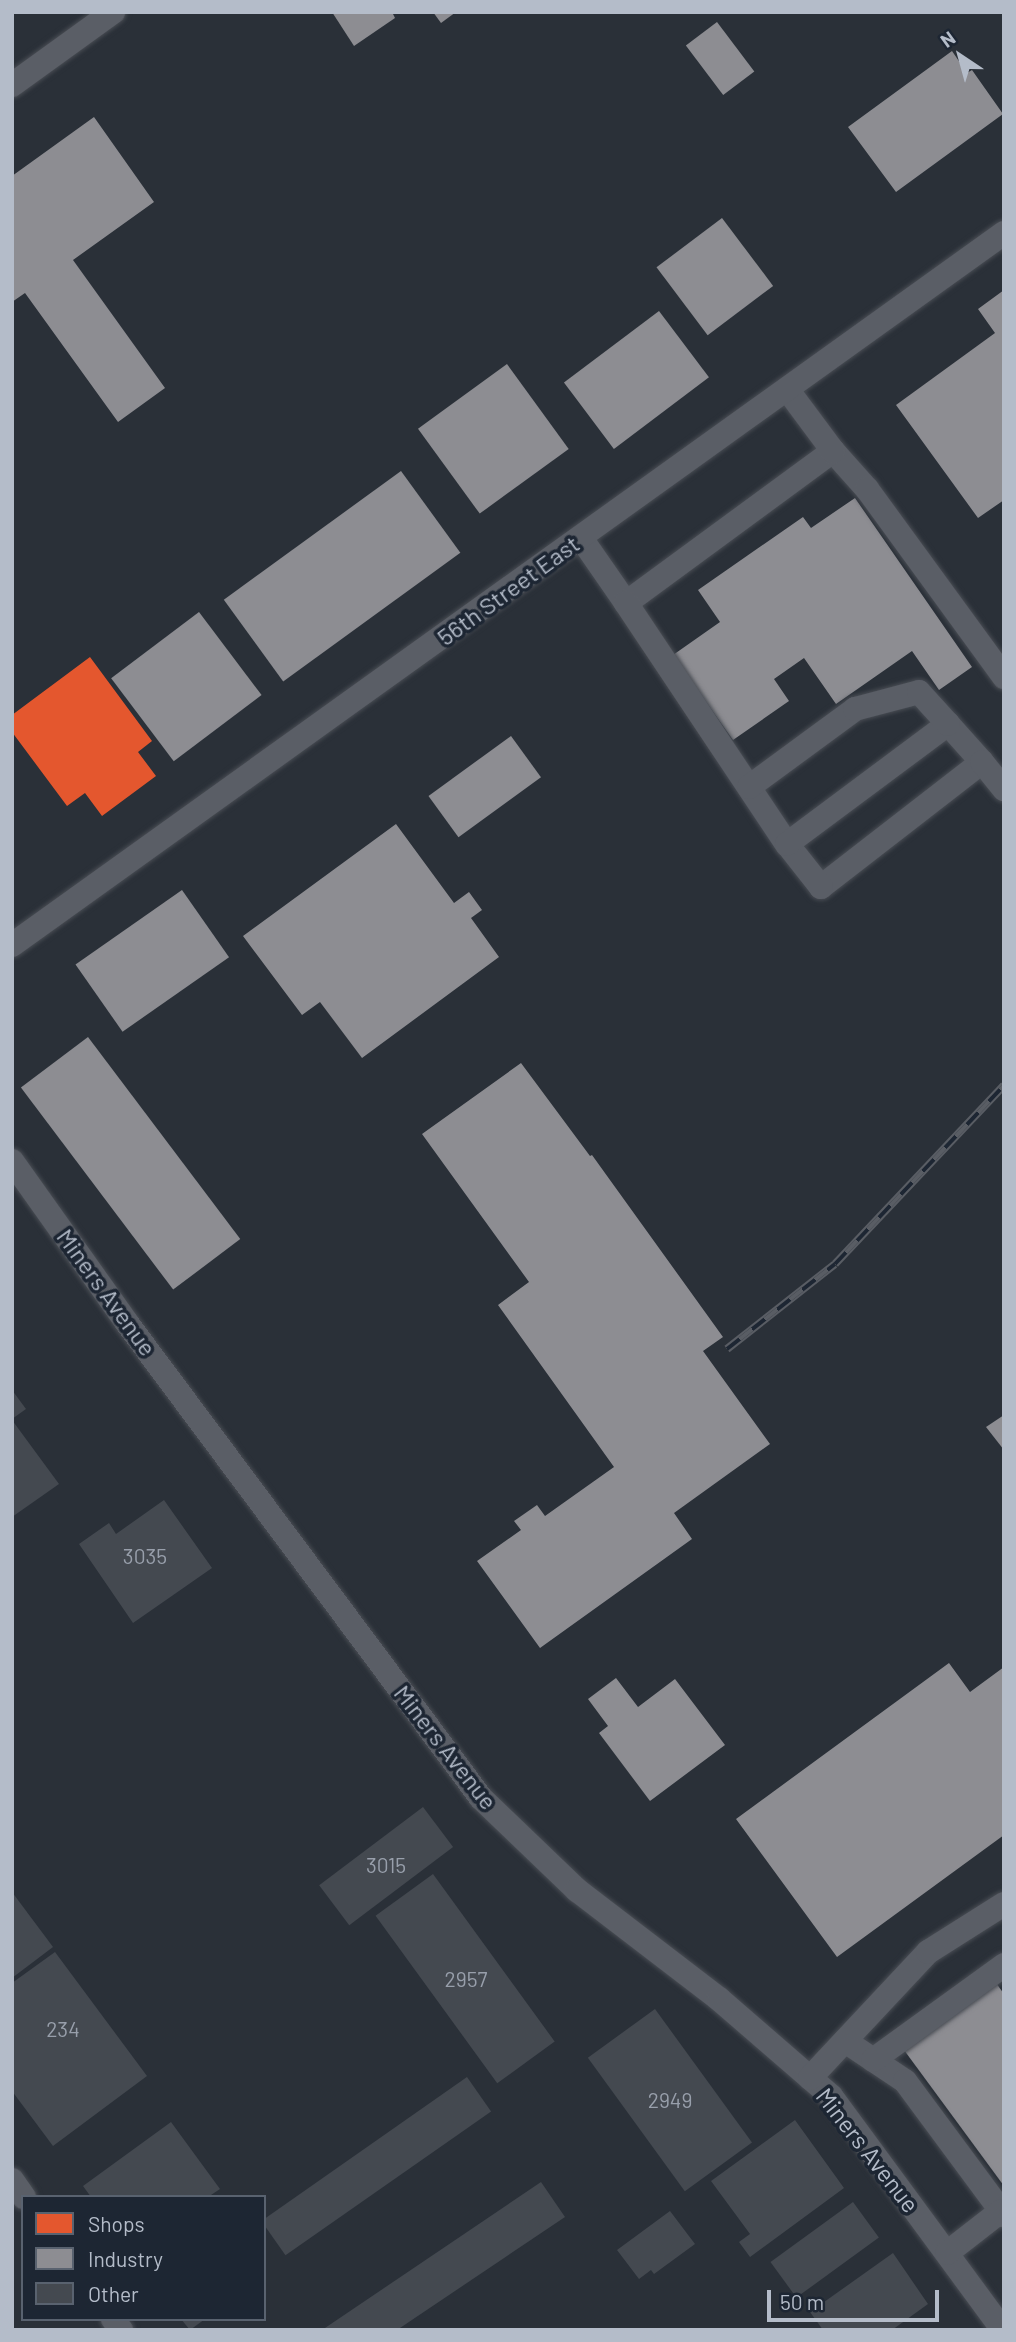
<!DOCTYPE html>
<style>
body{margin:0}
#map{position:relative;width:1016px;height:2342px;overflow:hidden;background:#2a3038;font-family:Barlow,sans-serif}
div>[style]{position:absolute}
.shops>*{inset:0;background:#e4572e}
.industry>*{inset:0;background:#8d8d92;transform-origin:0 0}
.building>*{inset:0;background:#444950;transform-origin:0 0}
.roads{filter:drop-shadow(0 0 2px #484c53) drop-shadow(0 0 2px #484c53)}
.minor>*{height:24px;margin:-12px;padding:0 12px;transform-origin:12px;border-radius:12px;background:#5a5e66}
.rail>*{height:8px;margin-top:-4px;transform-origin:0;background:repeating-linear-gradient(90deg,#1d2633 0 16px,#595d64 0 32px);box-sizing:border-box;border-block:2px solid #595d64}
span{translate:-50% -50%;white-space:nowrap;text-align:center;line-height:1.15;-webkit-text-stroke:7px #1d2633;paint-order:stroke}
.number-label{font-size:21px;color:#989fab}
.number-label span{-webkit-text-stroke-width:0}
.street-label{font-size:24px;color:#b4bcc9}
.frame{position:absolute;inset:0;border:14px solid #b4bcc9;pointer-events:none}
.legend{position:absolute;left:21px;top:2195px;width:245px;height:126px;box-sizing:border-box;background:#1d2633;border:2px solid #59626f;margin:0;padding:9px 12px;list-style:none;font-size:21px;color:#b4bcc9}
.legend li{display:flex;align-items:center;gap:14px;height:35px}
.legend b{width:35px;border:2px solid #59626f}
.north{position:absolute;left:925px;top:21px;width:70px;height:70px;-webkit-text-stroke:5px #1d2633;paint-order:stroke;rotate:324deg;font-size:19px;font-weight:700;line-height:28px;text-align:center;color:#b4bcc9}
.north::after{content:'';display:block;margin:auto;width:24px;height:32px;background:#b4bcc9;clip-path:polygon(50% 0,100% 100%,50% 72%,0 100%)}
.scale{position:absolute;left:767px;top:2290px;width:172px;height:32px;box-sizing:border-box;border:4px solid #b4bcc9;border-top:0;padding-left:9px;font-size:21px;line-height:24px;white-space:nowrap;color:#b4bcc9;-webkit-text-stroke:5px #1d2633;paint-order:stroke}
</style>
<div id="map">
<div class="shops">
<i style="clip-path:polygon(90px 657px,152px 741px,138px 752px,156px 776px,102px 816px,85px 793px,67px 806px,12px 732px,12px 715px)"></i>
</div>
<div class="industry">
<i style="clip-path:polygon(332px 12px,392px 12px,395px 18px,354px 46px)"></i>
<i style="clip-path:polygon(433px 12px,456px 12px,441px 23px)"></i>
<i style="left:717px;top:22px;width:62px;height:39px;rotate:53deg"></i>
<i style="clip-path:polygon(952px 51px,967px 73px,972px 70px,1003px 114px,896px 192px,848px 127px)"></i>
<i style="clip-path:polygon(94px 117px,154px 202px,73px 260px,165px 388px,118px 422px,25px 293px,12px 302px,12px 176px)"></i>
<i style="left:722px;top:218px;width:85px;height:82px;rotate:53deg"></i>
<i style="clip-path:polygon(1004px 290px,1004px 500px,978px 518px,896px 405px,995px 333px,978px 309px)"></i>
<i style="left:659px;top:311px;width:83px;height:119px;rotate:53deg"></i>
<i style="left:507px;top:364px;width:105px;height:110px;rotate:54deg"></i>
<i style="left:401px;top:471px;width:101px;height:219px;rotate:54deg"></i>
<i style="clip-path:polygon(855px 498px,972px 667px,939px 690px,912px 651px,836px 704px,804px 658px,774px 679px,789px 701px,733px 740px,673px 655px,720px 622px,698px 590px,803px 517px,811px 528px)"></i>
<i style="left:199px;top:612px;width:104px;height:110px;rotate:53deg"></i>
<i style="left:511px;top:736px;width:51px;height:102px;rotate:54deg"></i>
<i style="clip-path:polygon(396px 824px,454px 903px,469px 892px,482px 910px,471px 918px,499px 957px,362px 1058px,320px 1002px,302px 1015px,243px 936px)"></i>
<i style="left:182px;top:890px;width:82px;height:130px;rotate:55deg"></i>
<i style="left:88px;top:1037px;width:253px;height:84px;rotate:53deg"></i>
<i style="clip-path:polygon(521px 1063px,590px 1156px,592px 1155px,723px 1337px,703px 1351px,770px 1444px,674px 1513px,692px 1539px,540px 1648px,477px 1561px,521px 1530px,514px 1521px,537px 1505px,545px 1516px,614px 1467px,498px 1305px,529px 1282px,422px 1134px)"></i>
<i style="clip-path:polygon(1004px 1415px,1004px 1450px,986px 1427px)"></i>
<i style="clip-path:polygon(949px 1663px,970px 1692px,1004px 1667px,1004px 1835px,837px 1957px,736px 1819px)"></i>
<i style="clip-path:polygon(616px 1678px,638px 1707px,675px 1679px,725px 1745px,650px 1801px,599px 1733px,608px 1726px,588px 1699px)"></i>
<i style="clip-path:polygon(996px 1983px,1004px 1994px,1004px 2186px,904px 2050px)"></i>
</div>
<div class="building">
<i style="clip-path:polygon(12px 1390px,26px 1409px,12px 1419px)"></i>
<i style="clip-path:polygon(12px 1420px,59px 1484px,12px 1517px)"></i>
<i style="clip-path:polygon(164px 1500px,212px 1568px,133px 1623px,79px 1544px,109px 1523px,116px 1534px)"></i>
<i style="left:423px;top:1807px;width:50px;height:130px;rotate:53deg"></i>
<i style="left:433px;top:1874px;width:207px;height:71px;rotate:54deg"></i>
<i style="clip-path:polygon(12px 1892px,53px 1947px,12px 1978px)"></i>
<i style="clip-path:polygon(55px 1952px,147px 2076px,53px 2146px,12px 2091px,12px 1983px)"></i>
<i style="left:655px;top:2009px;width:165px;height:83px;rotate:54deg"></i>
<i style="left:467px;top:2077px;width:42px;height:251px;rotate:55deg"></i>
<i style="clip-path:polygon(795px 2120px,844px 2188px,750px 2257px,739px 2242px,750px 2234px,711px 2181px)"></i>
<i style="clip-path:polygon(171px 2122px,220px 2189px,208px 2197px,91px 2197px,83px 2186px)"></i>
<i style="clip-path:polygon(541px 2182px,565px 2217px,397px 2330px,322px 2330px)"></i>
<i style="left:853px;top:2202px;width:44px;height:102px;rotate:54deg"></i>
<i style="clip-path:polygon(670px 2211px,695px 2244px,654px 2274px,651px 2270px,639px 2279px,617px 2250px)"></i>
<i style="clip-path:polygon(893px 2253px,928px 2304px,892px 2330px,823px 2330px,810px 2312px)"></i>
<i style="clip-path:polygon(181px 2319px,205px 2319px,190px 2330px)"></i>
</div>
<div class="roads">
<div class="minor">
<i style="left:12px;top:85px;width:125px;rotate:-35.9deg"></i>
<i style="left:833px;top:451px;width:51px;rotate:48.2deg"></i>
<i style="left:867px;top:489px;width:233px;rotate:53.9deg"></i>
<i style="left:581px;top:538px;width:79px;rotate:55.3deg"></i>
<i style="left:626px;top:603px;width:257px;rotate:-36.3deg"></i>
<i style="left:833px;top:451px;width:77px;rotate:-126.6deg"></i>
<i style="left:626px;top:603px;width:290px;rotate:56.3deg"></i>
<i style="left:982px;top:762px;width:204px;rotate:142.2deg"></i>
<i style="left:821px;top:887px;width:55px;rotate:-128.3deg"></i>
<i style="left:787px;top:844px;width:201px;rotate:-36.7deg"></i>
<i style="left:948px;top:724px;width:51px;rotate:48.2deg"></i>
<i style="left:982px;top:762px;width:35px;rotate:51deg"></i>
<i style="left:749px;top:787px;width:132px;rotate:-36.3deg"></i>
<i style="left:855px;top:709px;width:66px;rotate:-14.9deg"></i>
<i style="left:919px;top:692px;width:43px;rotate:47.8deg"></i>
<i style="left:12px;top:945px;width:1221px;rotate:-35.67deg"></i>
<i style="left:12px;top:1161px;width:199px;rotate:54.6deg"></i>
<i style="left:127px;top:1323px;width:592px;rotate:53.3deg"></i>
<i style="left:481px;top:1798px;width:133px;rotate:43.8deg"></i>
<i style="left:577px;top:1890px;width:179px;rotate:37.5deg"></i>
<i style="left:719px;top:1999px;width:148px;rotate:40.9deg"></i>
<i style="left:831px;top:2096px;width:290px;rotate:53.7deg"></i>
<i style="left:845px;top:2041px;width:72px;rotate:33.7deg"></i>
<i style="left:905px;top:2081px;width:167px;rotate:53.5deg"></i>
<i style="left:873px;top:2060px;width:162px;rotate:-35.9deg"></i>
<i style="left:810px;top:2078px;width:173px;rotate:-46.9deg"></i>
<i style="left:928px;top:1952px;width:90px;rotate:-32.3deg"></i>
<i style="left:12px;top:2180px;width:21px;rotate:55deg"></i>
<i style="left:947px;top:2253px;width:68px;rotate:-37.9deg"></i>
<i style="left:113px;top:2319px;width:14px;rotate:54deg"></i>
</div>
</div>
<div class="rail">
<i style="left:727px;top:1349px;width:137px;rotate:-38.2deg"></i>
<i style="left:835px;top:1264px;width:246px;rotate:-46.6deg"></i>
</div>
<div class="number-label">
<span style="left:145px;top:1556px">3035</span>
<span style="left:386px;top:1865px">3015</span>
<span style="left:466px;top:1979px">2957</span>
<span style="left:63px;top:2029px">234</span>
<span style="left:670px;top:2100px">2949</span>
</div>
<div class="street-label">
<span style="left:508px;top:590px;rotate:-36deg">56th Street East</span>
<span style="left:107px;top:1292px;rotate:54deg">Miners Avenue</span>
<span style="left:446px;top:1747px;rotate:52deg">Miners Avenue</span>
<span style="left:868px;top:2150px;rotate:52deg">Miners Avenue</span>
</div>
<div class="frame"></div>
<ul class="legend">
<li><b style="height:19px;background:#e4572e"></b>Shops</li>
<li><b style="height:19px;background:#8d8d92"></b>Industry</li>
<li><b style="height:19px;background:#444950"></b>Other</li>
</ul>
<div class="north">N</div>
<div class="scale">50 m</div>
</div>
